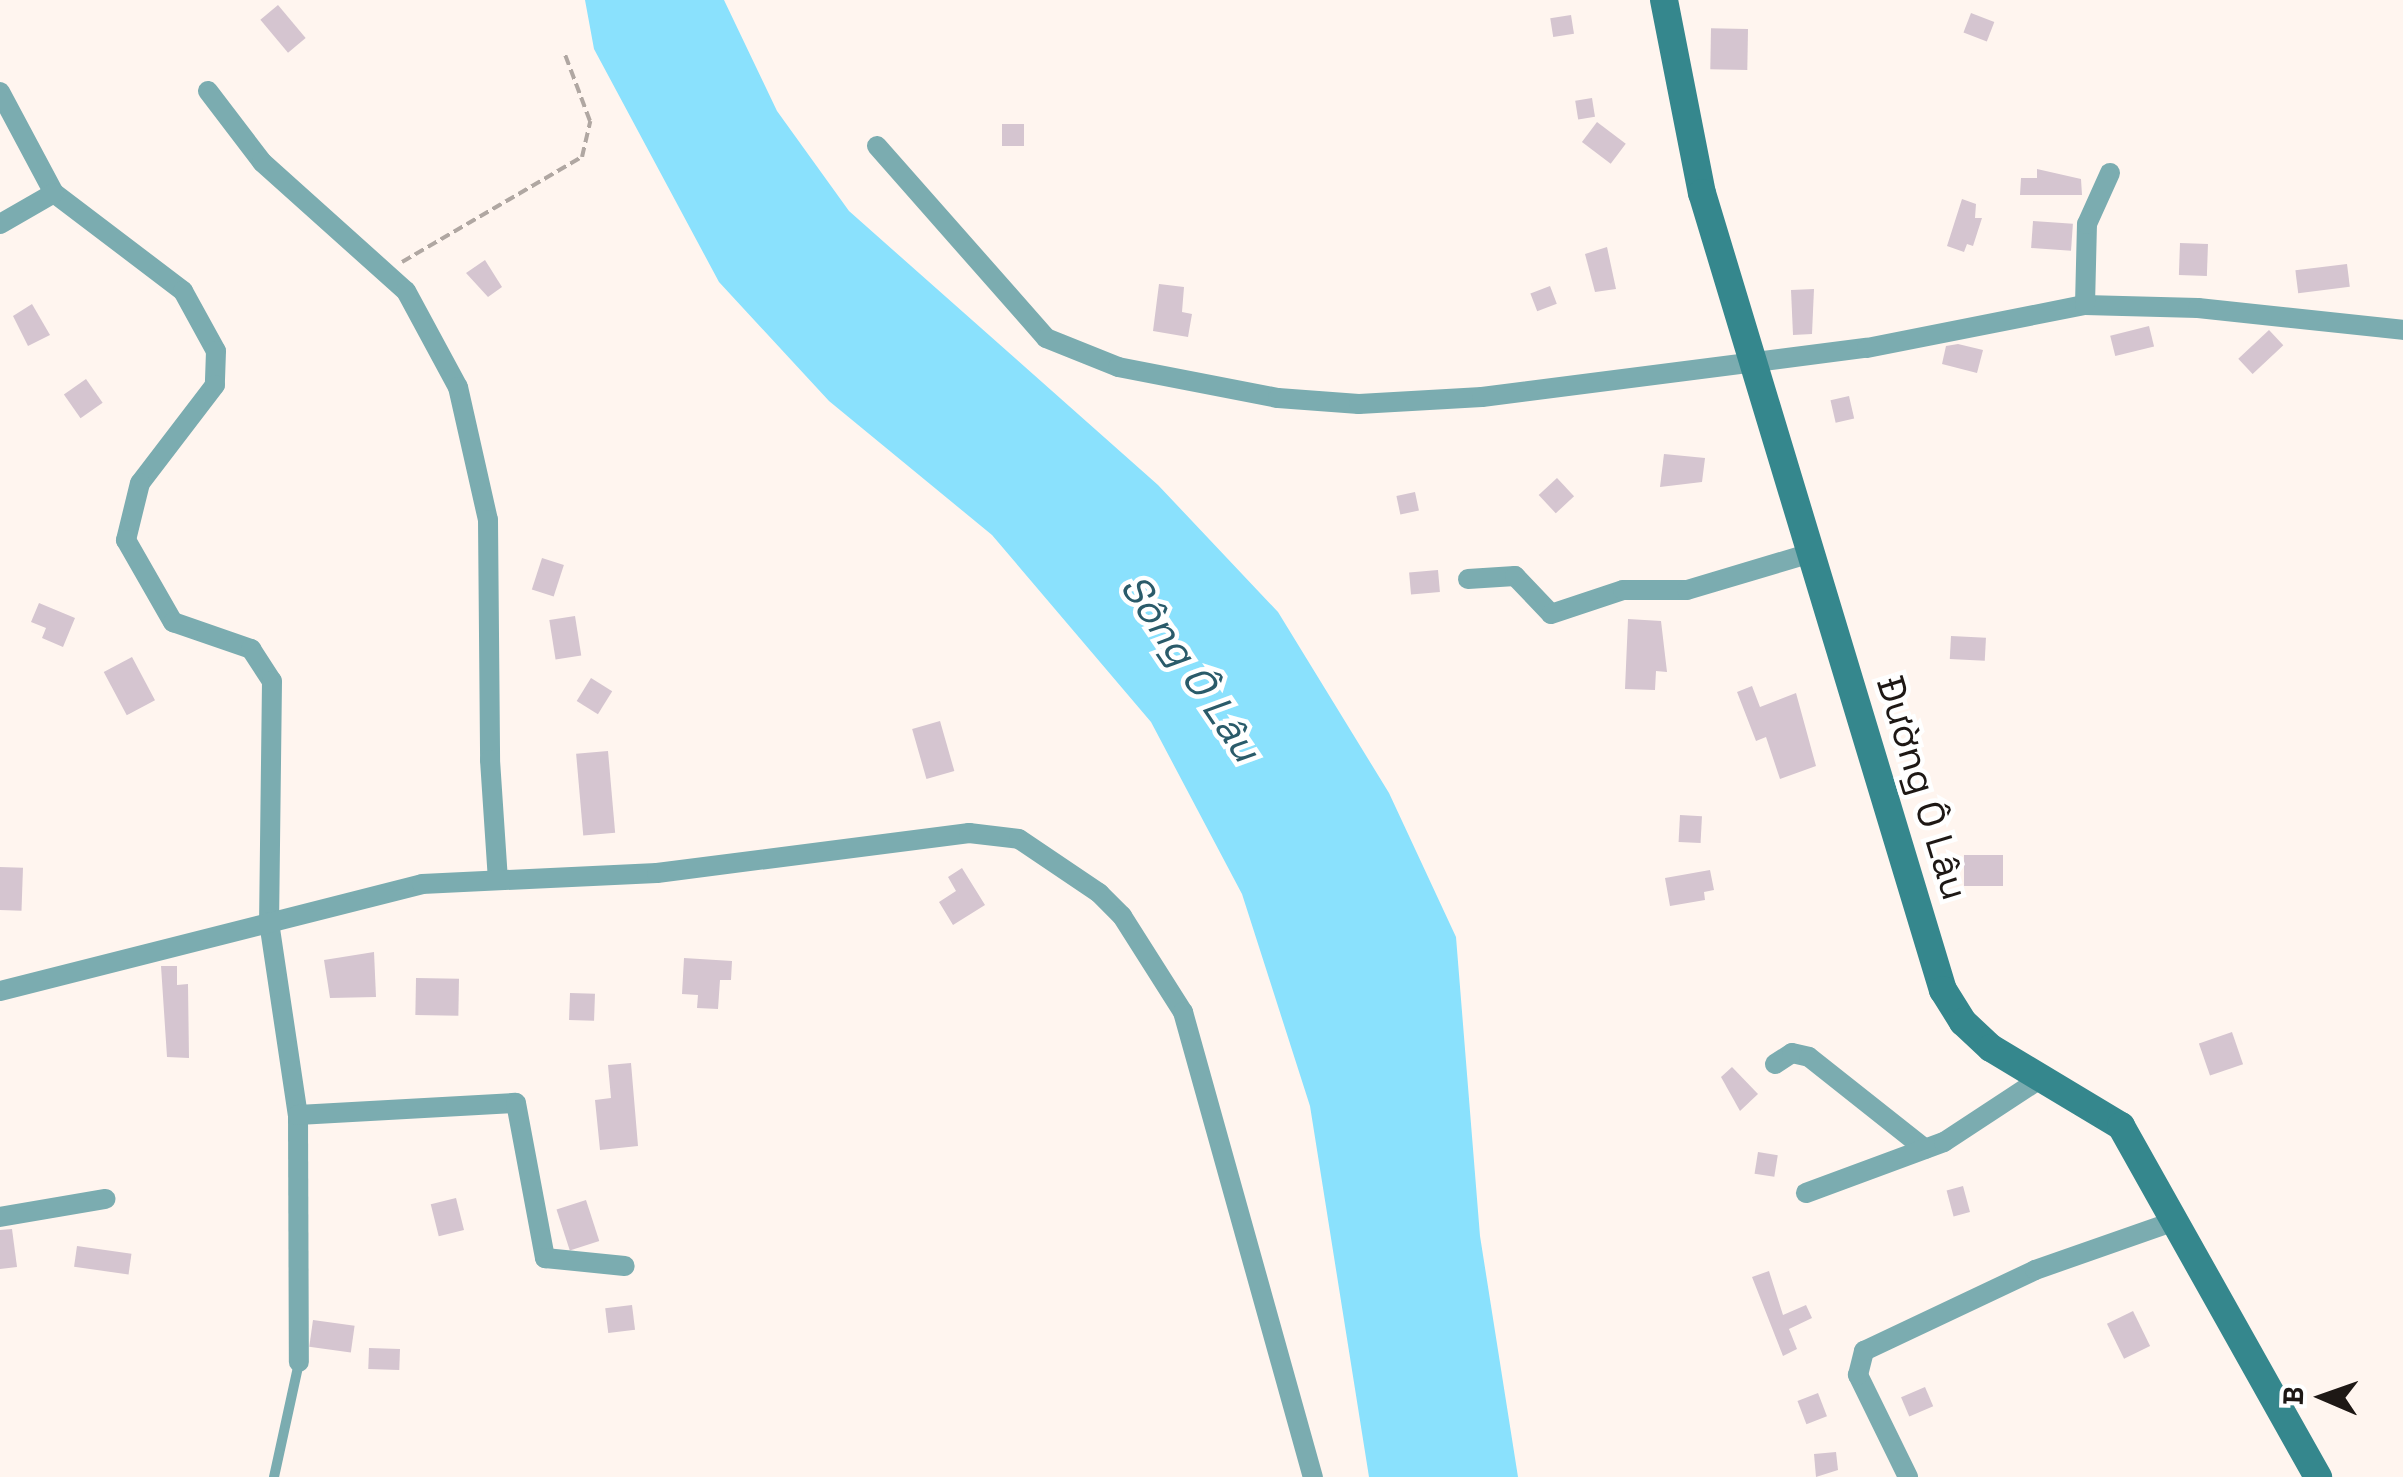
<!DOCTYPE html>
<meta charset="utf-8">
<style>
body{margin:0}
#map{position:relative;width:2403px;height:1477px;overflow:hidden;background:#fff5ef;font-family:"Space Grotesk",sans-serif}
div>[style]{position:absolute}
.water>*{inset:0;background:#8ae1fd}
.building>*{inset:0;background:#d5c5d0;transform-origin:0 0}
.path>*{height:4px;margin-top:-2px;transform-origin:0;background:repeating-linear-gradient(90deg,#b0a7a2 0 10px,transparent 0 15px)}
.service>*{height:10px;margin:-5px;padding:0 5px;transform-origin:5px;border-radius:5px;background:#7bacb0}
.minor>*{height:20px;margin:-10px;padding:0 10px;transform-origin:10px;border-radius:10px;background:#7bacb0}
.secondary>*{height:28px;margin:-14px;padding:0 14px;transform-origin:14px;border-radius:14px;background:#35878d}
span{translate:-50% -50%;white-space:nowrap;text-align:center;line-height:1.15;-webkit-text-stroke:9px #fff;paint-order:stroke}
.street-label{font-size:38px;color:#1e1815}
.water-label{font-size:40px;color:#2a5b6a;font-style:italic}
.north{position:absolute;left:2273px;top:1347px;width:100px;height:100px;-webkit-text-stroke:8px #fff;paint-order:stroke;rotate:272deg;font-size:28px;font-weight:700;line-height:40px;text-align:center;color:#1e1815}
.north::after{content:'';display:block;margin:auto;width:35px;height:45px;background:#1e1815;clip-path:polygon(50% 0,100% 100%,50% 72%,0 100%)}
</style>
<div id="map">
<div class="water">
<i style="clip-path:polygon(585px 0,724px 0,777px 111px,849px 211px,1158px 485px,1278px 612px,1389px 793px,1456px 937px,1480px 1236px,1518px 1477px,1369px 1477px,1310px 1106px,1242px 894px,1151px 722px,992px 535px,829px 401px,719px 282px,594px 49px)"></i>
</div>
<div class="building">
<i style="left:278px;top:5px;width:43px;height:23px;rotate:50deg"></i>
<i style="left:1971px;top:13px;width:25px;height:21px;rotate:21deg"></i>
<i style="left:1571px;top:15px;width:19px;height:21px;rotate:81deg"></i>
<i style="left:1748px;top:29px;width:41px;height:37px;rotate:91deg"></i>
<i style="left:1592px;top:98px;width:19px;height:17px;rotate:81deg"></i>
<i style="left:1597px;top:122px;width:36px;height:25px;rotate:37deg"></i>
<i style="left:1002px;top:124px;width:22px;height:22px"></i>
<i style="clip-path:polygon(2037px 169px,2081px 179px,2082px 195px,2020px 195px,2021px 178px,2037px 178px)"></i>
<i style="clip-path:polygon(1962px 199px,1976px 204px,1975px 218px,1982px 218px,1973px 246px,1967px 244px,1964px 252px,1947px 246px)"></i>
<i style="left:2033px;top:221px;width:40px;height:27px;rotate:4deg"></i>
<i style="left:2180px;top:243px;width:28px;height:32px;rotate:2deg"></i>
<i style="clip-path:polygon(1607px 247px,1616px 289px,1595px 292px,1585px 254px)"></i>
<i style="clip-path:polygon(485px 260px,502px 287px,488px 297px,466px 273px)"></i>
<i style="left:2347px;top:264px;width:23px;height:52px;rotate:83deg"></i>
<i style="clip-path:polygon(1159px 284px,1184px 287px,1182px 312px,1192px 314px,1188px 337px,1153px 331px)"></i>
<i style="left:1550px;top:286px;width:19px;height:21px;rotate:69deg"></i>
<i style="clip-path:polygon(1814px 289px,1812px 334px,1793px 335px,1791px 290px)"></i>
<i style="clip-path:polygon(32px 304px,50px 335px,28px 346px,13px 316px)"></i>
<i style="left:2149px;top:326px;width:21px;height:40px;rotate:76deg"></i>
<i style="left:2269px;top:330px;width:21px;height:42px;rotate:47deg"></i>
<i style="clip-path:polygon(1958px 344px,1983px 350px,1977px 373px,1942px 364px,1946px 346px)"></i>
<i style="left:86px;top:379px;width:29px;height:27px;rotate:55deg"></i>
<i style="left:1849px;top:396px;width:23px;height:19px;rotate:77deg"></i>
<i style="clip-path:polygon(1664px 454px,1705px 458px,1702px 482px,1660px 487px)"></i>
<i style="left:1557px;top:478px;width:25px;height:25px;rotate:47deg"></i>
<i style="left:1415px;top:492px;width:19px;height:19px;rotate:78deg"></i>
<i style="left:542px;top:558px;width:23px;height:33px;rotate:18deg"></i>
<i style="left:1438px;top:570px;width:22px;height:29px;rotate:85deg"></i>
<i style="clip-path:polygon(39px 603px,75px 618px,63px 647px,42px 638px,46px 628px,31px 622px)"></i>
<i style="left:575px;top:616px;width:40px;height:26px;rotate:81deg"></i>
<i style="clip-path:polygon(1628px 619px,1661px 621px,1667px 672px,1656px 671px,1655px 690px,1625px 689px)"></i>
<i style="left:1951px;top:636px;width:35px;height:23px;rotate:3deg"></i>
<i style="left:132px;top:657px;width:49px;height:32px;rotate:62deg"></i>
<i style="left:591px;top:678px;width:25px;height:27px;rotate:32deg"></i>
<i style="clip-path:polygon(1752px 686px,1760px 707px,1796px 693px,1816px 766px,1780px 779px,1766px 737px,1756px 741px,1737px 692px)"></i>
<i style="left:940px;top:721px;width:52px;height:29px;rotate:74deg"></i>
<i style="left:608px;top:751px;width:82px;height:32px;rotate:85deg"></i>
<i style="left:1680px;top:815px;width:22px;height:27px;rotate:3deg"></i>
<i style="left:1964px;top:855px;width:39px;height:31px"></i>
<i style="left:0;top:867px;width:23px;height:43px;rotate:2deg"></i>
<i style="clip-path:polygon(962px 868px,985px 905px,953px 925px,939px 902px,956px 891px,948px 877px)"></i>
<i style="clip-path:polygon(1710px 870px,1714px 890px,1704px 892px,1705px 900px,1670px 906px,1665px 878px)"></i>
<i style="clip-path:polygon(374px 952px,376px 997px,330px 998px,324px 960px)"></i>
<i style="clip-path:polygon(684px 958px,732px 961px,731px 980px,720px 980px,718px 1009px,697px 1008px,698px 995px,682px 994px)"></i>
<i style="clip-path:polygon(161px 966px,177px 966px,177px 985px,188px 984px,189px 1058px,167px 1057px)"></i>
<i style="left:416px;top:978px;width:43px;height:37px;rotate:1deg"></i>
<i style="left:570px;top:993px;width:25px;height:27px;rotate:2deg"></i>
<i style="left:2232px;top:1032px;width:34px;height:35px;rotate:71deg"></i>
<i style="clip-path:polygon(631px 1063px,638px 1146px,600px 1150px,595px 1100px,611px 1098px,608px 1065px)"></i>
<i style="clip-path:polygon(1732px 1067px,1758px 1094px,1740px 1111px,1721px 1077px)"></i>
<i style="left:1758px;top:1152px;width:20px;height:22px;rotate:9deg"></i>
<i style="left:1963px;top:1186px;width:27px;height:17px;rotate:75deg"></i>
<i style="left:456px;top:1198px;width:33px;height:26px;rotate:76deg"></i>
<i style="left:586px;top:1200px;width:43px;height:31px;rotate:72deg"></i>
<i style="clip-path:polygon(12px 1229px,17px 1267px,0 1269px,0 1230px)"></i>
<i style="left:77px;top:1246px;width:55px;height:21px;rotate:8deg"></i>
<i style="clip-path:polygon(1769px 1271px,1783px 1315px,1806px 1305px,1812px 1318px,1789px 1329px,1797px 1349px,1783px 1356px,1752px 1277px)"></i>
<i style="left:632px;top:1305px;width:25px;height:27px;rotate:83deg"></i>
<i style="left:2133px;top:1311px;width:39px;height:29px;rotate:64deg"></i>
<i style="left:313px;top:1320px;width:42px;height:27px;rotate:8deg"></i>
<i style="left:369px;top:1348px;width:31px;height:21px;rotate:2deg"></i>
<i style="left:1925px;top:1387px;width:21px;height:26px;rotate:67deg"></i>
<i style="left:1818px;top:1393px;width:25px;height:22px;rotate:69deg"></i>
<i style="clip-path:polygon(1836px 1452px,1838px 1470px,1816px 1477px,1814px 1454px)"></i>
</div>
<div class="path">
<i style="left:402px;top:262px;width:208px;rotate:-30.3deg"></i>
<i style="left:582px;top:157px;width:37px;rotate:-77deg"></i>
<i style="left:590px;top:121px;width:74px;rotate:-110.6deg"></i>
</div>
<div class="service">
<i style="left:274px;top:1477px;width:118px;rotate:-77.7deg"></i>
</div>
<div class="minor">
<i style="left:208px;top:91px;width:89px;rotate:52.7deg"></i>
<i style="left:262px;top:162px;width:193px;rotate:41.9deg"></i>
<i style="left:406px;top:291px;width:109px;rotate:61.6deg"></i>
<i style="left:458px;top:387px;width:136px;rotate:77.3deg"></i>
<i style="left:488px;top:520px;width:240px;rotate:89.5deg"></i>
<i style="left:490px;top:760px;width:119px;rotate:86.2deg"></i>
<i style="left:0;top:92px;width:115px;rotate:61.9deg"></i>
<i style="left:54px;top:193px;width:162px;rotate:37.2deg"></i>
<i style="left:183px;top:291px;width:68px;rotate:61.2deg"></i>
<i style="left:216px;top:351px;width:34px;rotate:92deg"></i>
<i style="left:215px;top:385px;width:123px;rotate:127.4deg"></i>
<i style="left:140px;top:483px;width:59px;rotate:103.8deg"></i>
<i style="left:126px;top:540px;width:95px;rotate:60.2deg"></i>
<i style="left:173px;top:622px;width:83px;rotate:19.1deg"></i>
<i style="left:251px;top:649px;width:38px;rotate:57deg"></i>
<i style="left:272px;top:681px;width:241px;rotate:90.7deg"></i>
<i style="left:269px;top:922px;width:195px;rotate:81.5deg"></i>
<i style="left:298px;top:1115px;width:247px;rotate:89.8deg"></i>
<i style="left:877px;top:146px;width:256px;rotate:48.6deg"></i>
<i style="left:1046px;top:338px;width:78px;rotate:21.9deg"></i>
<i style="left:1118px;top:367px;width:163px;rotate:11deg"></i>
<i style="left:1278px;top:398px;width:81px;rotate:4.2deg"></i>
<i style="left:1359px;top:404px;width:123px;rotate:-3.3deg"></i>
<i style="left:1482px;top:397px;width:388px;rotate:-7.3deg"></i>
<i style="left:1867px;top:348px;width:222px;rotate:-11.2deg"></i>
<i style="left:2085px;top:305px;width:113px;rotate:1.5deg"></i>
<i style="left:2198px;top:308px;width:206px;rotate:6.1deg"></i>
<i style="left:0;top:224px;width:62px;rotate:-29.9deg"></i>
<i style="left:2085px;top:305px;width:81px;rotate:-88.6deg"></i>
<i style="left:2087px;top:224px;width:56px;rotate:-65.7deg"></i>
<i style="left:1468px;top:579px;width:47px;rotate:-3.7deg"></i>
<i style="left:1515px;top:576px;width:52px;rotate:46.5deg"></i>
<i style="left:1551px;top:614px;width:76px;rotate:-18.4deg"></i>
<i style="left:1623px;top:590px;width:64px"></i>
<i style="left:1687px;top:590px;width:129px;rotate:-16.6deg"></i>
<i style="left:0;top:991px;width:435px;rotate:-14.2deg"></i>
<i style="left:422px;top:884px;width:235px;rotate:-2.7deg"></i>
<i style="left:657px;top:873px;width:315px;rotate:-7.3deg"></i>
<i style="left:969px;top:833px;width:50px;rotate:6.8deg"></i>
<i style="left:1019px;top:839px;width:97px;rotate:34deg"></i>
<i style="left:1099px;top:893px;width:33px;rotate:45deg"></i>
<i style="left:1122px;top:916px;width:114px;rotate:57.6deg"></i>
<i style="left:1183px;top:1012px;width:483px;rotate:74.4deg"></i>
<i style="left:1775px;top:1064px;width:20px;rotate:-33deg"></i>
<i style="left:1792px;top:1053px;width:17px;rotate:13deg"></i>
<i style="left:1809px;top:1057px;width:148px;rotate:38.4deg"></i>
<i style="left:298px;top:1115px;width:218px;rotate:-3.2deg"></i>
<i style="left:516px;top:1103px;width:158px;rotate:79.4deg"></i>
<i style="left:545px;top:1258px;width:80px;rotate:5.7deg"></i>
<i style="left:1806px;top:1193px;width:147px;rotate:-20.3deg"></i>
<i style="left:1944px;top:1142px;width:118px;rotate:-33.3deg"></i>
<i style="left:0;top:1217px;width:107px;rotate:-9.7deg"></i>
<i style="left:1908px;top:1477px;width:114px;rotate:-116.1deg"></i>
<i style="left:1858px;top:1375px;width:25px;rotate:-76deg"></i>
<i style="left:1864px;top:1351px;width:189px;rotate:-25.3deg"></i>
<i style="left:2035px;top:1270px;width:151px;rotate:-19.3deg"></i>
</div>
<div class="secondary">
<i style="left:1664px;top:0;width:197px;rotate:78.9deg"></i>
<i style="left:1702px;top:193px;width:833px;rotate:73.18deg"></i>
<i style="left:1943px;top:990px;width:38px;rotate:58deg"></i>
<i style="left:1963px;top:1022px;width:38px;rotate:43deg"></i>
<i style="left:1991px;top:1048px;width:152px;rotate:31deg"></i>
<i style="left:2121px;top:1126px;width:403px;rotate:60.7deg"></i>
</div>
<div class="street-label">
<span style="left:1922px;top:788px;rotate:73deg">Đường Ô Lâu</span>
</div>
<div class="water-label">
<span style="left:1190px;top:668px;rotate:56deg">Sông Ô Lâu</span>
</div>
<div class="north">B</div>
</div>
